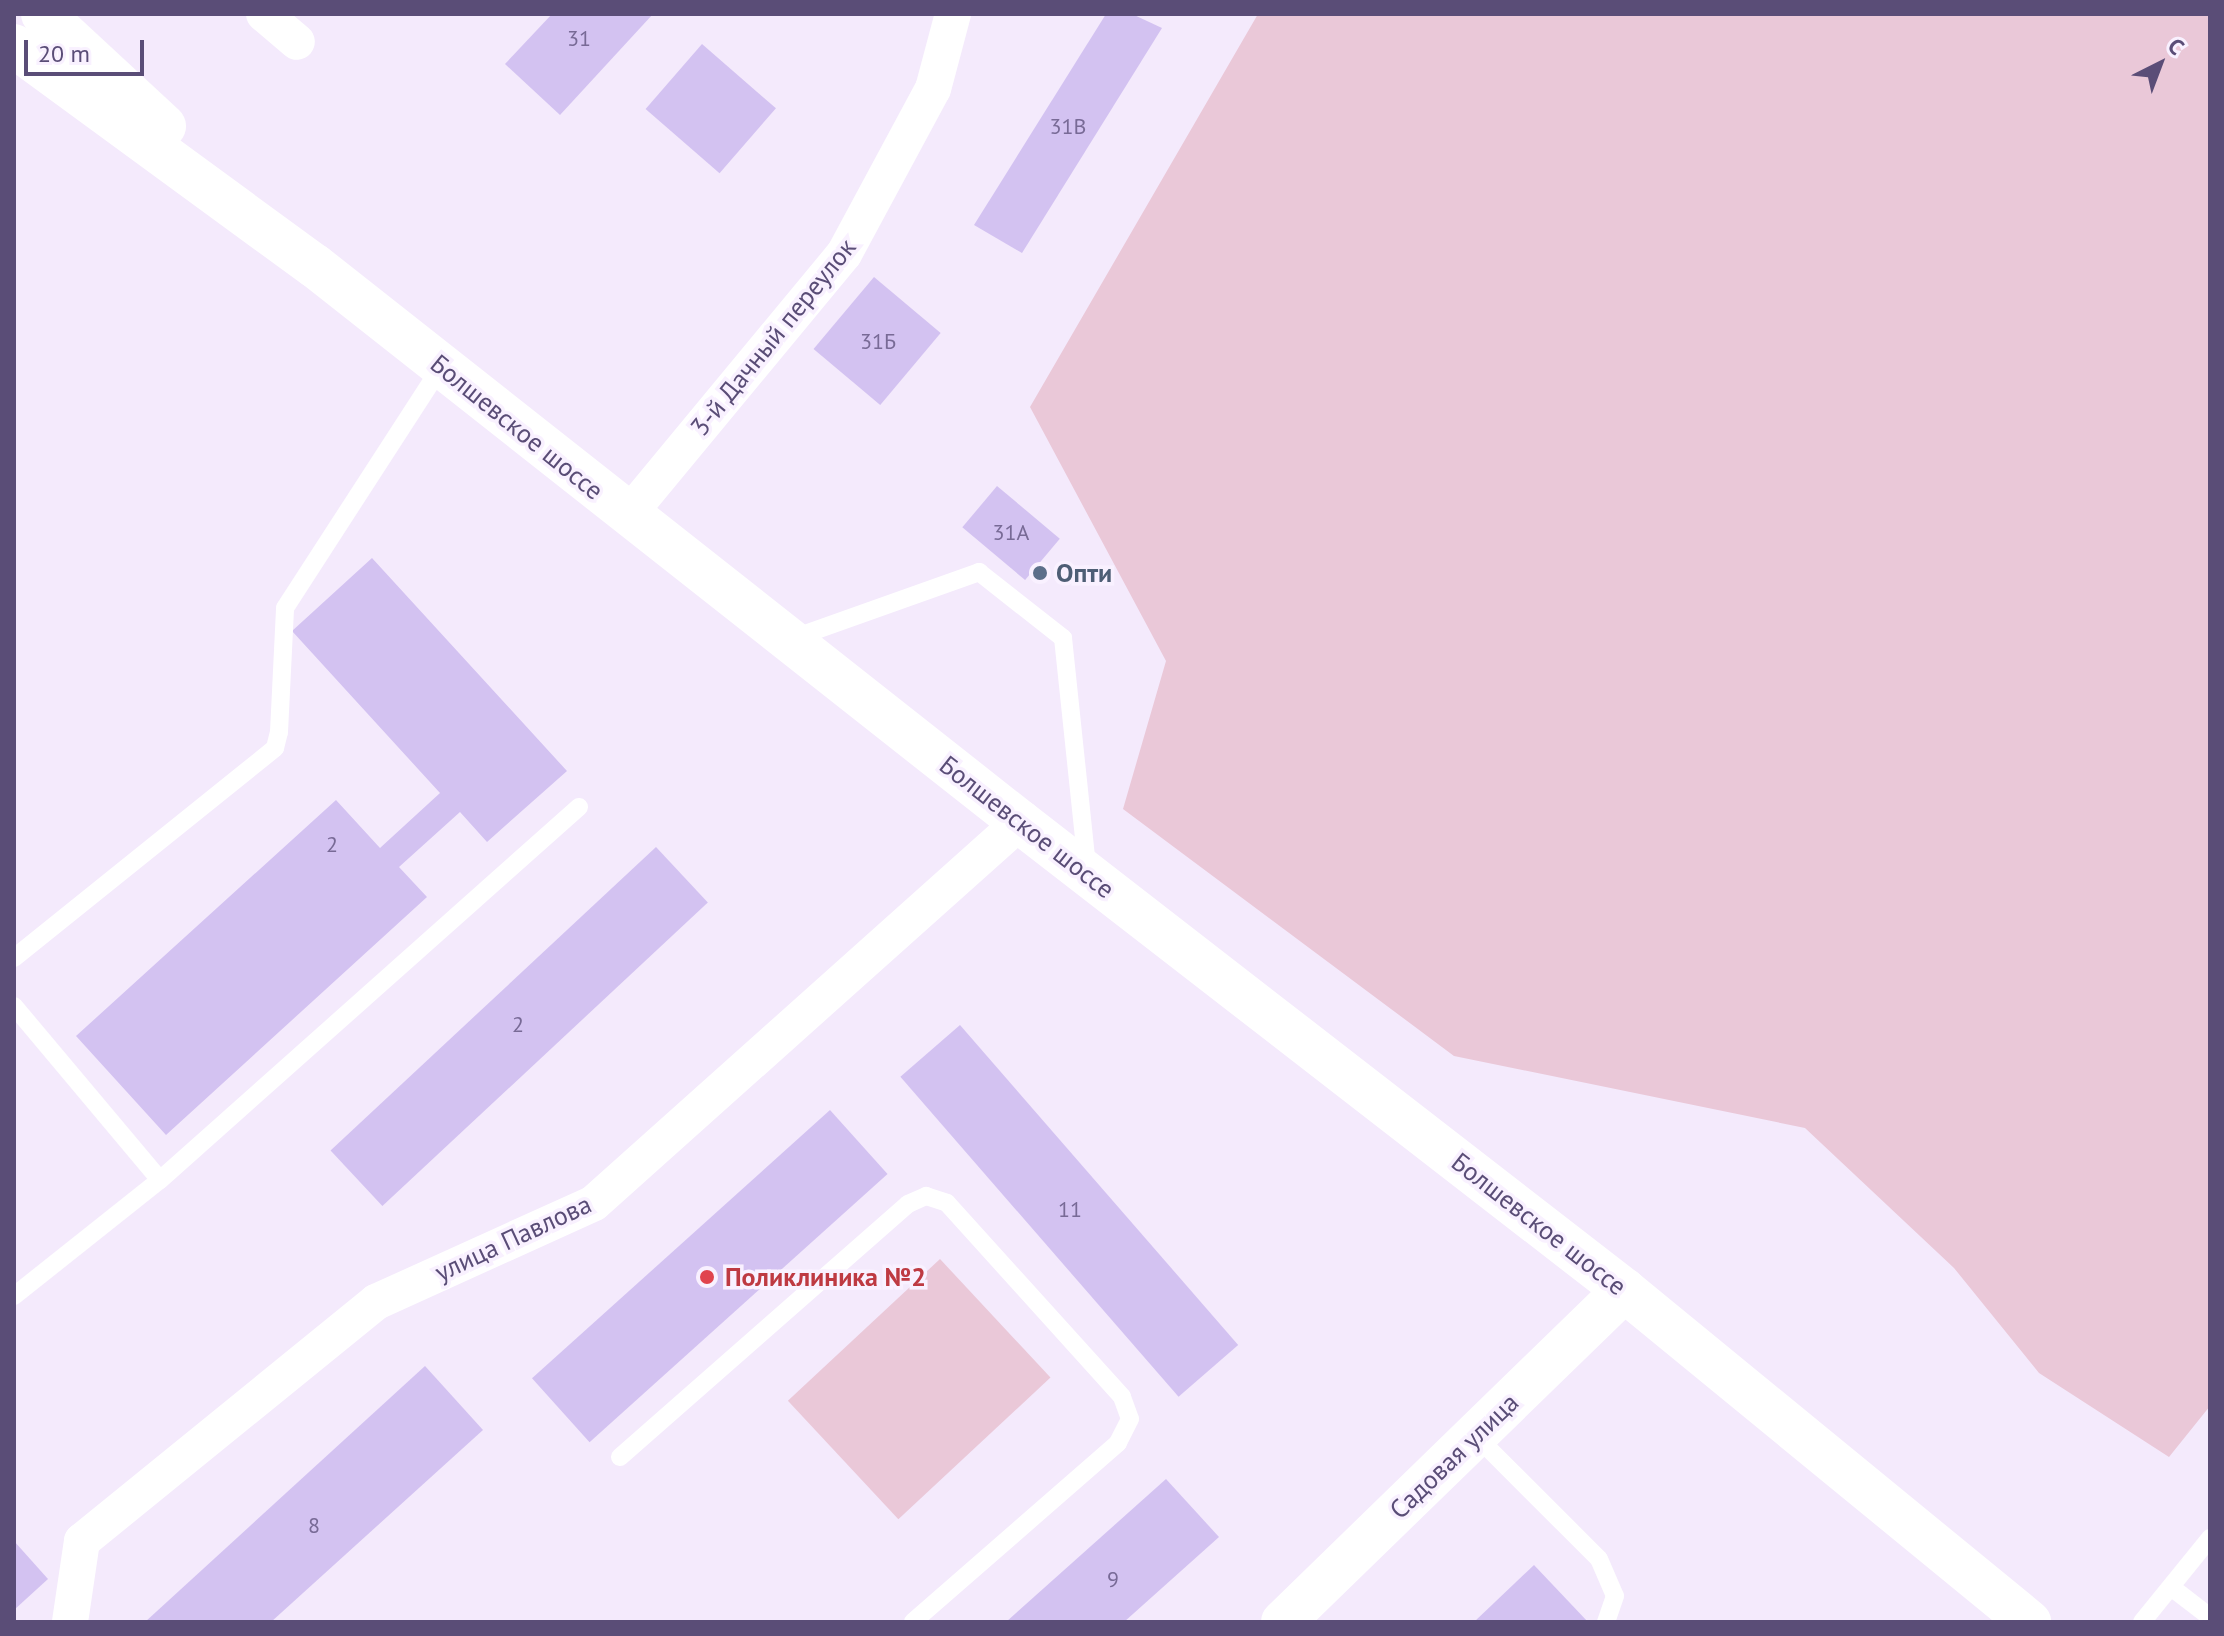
<!DOCTYPE html>
<meta charset="utf-8">
<style>
body{margin:0}
#map{position:relative;width:2224px;height:1636px;overflow:hidden;background:#f4eafc;font-family:"PT Sans",sans-serif}
div>[style]{position:absolute}
.green>*{inset:0;background:#eac8d8;transform-origin:0 0}
.building>*{inset:0;background:#d3c2f1;transform-origin:0 0}
.service>*{height:18px;margin:-9px;padding:0 9px;transform-origin:9px;border-radius:9px;background:#fff}
.minor>*{height:36px;margin:-18px;padding:0 18px;transform-origin:18px;border-radius:18px;background:#fff}
.tertiary>*{height:44px;margin:-22px;padding:0 22px;transform-origin:22px;border-radius:22px;background:#fff}
.secondary>*{height:44px;margin:-22px;padding:0 22px;transform-origin:22px;border-radius:22px;background:#fff}
.dots>*{width:22px;height:22px;translate:-50% -50%;box-sizing:border-box;border:4px solid #f9f1ff;border-radius:50%}
span{translate:-50% -50%;white-space:nowrap;text-align:center;line-height:1.15;-webkit-text-stroke:7px #f9f1ff;paint-order:stroke}
.number-label{font-size:22px;color:#786a96}
.number-label span{-webkit-text-stroke-width:0}
.street-label{font-size:26px;color:#5a4d77}
.service-label{font-size:26px;color:#4e5e75;font-weight:700}
.left{translate:0 -50%;text-align:left}
.health-label{font-size:26px;color:#be3a42;font-weight:700}
.frame{position:absolute;inset:0;border:16px solid #5a4d77;pointer-events:none}
.north{position:absolute;left:2120px;top:24px;width:80px;height:80px;-webkit-text-stroke:6px #f9f1ff;paint-order:stroke;rotate:42deg;font-size:22px;font-weight:700;line-height:32px;text-align:center;color:#5a4d77}
.north::after{content:'';display:block;margin:auto;width:28px;height:36px;background:#5a4d77;clip-path:polygon(50% 0,100% 100%,50% 72%,0 100%)}
.scale{position:absolute;left:24px;top:40px;width:120px;height:36px;box-sizing:border-box;border:4px solid #5a4d77;border-top:0;padding-left:10px;font-size:24px;line-height:28px;white-space:nowrap;color:#5a4d77;-webkit-text-stroke:6px #f9f1ff;paint-order:stroke}
</style>
<div id="map">
<div class="green">
<i style="clip-path:polygon(1258px 14px,2210px 14px,2210px 1406px,2169px 1457px,2039px 1373px,1954px 1268px,1805px 1128px,1454px 1056px,1123px 809px,1166px 661px,1030px 407px)"></i>
<i style="left:940px;top:1259px;width:162px;height:208px;rotate:47deg"></i>
</div>
<div class="building">
<i style="clip-path:polygon(552px 14px,653px 14px,560px 115px,505px 64px)"></i>
<i style="clip-path:polygon(1106px 14px,1132px 14px,1162px 28px,1022px 253px,974px 225px)"></i>
<i style="left:702px;top:44px;width:98px;height:86px;rotate:41deg"></i>
<i style="left:874px;top:277px;width:87px;height:94px;rotate:40deg"></i>
<i style="left:997px;top:486px;width:82px;height:54px;rotate:40deg"></i>
<i style="clip-path:polygon(372px 558px,567px 771px,487px 842px,460px 812px,399px 867px,427px 897px,166px 1135px,76px 1036px,336px 800px,380px 848px,440px 793px,292px 631px)"></i>
<i style="left:656px;top:847px;width:76px;height:445px;rotate:47deg"></i>
<i style="left:960px;top:1025px;width:424px;height:79px;rotate:49deg"></i>
<i style="left:830px;top:1110px;width:86px;height:401px;rotate:48deg"></i>
<i style="clip-path:polygon(425px 1366px,483px 1430px,271px 1622px,145px 1622px)"></i>
<i style="clip-path:polygon(1166px 1479px,1219px 1537px,1124px 1622px,1006px 1622px)"></i>
<i style="clip-path:polygon(14px 1541px,48px 1579px,14px 1610px)"></i>
<i style="clip-path:polygon(1534px 1565px,1588px 1622px,1474px 1622px)"></i>
</div>
<div class="service">
<i style="left:791px;top:639px;width:200px;rotate:-19.6deg"></i>
<i style="left:979px;top:572px;width:107px;rotate:38.2deg"></i>
<i style="left:1063px;top:638px;width:231px;rotate:84deg"></i>
<i style="left:14px;top:958px;width:335px;rotate:-38.8deg"></i>
<i style="left:275px;top:748px;width:16px;rotate:-76deg"></i>
<i style="left:279px;top:732px;width:124px;rotate:-87.2deg"></i>
<i style="left:285px;top:608px;width:287px;rotate:-57.1deg"></i>
<i style="left:14px;top:1006px;width:227px;rotate:50deg"></i>
<i style="left:160px;top:1180px;width:561px;rotate:-41.68deg"></i>
<i style="left:14px;top:1296px;width:186px;rotate:-38.5deg"></i>
<i style="left:1475px;top:1435px;width:175px;rotate:45deg"></i>
<i style="left:1599px;top:1559px;width:40px;rotate:66.6deg"></i>
<i style="left:1615px;top:1596px;width:28px;rotate:109deg"></i>
<i style="left:620px;top:1457px;width:383px;rotate:-41.3deg"></i>
<i style="left:908px;top:1204px;width:20px;rotate:-24deg"></i>
<i style="left:926px;top:1196px;width:22px;rotate:18deg"></i>
<i style="left:947px;top:1203px;width:261px;rotate:47.9deg"></i>
<i style="left:1122px;top:1397px;width:23px;rotate:70deg"></i>
<i style="left:1130px;top:1419px;width:27px;rotate:117deg"></i>
<i style="left:1118px;top:1443px;width:272px;rotate:138.9deg"></i>
<i style="left:2171px;top:1587px;width:49px;rotate:37.6deg"></i>
<i style="left:2142px;top:1622px;width:108px;rotate:-51deg"></i>
</div>
<div class="minor">
<i style="left:264px;top:14px;width:43px;rotate:40.3deg"></i>
<i style="left:628px;top:515px;width:339px;rotate:-50.4deg"></i>
<i style="left:844px;top:254px;width:187px;rotate:-61.7deg"></i>
<i style="left:933px;top:89px;width:78px;rotate:-75.1deg"></i>
<i style="left:70px;top:1622px;width:82px;rotate:-81.6deg"></i>
<i style="left:82px;top:1541px;width:379px;rotate:-39.1deg"></i>
<i style="left:376px;top:1302px;width:239px;rotate:-24.4deg"></i>
<i style="left:594px;top:1203px;width:572px;rotate:-41.81deg"></i>
</div>
<div class="tertiary">
<i style="left:1283px;top:1622px;width:476px;rotate:-44.2deg"></i>
</div>
<div class="secondary">
<i style="left:43px;top:14px;width:165px;rotate:42.8deg"></i>
<i style="left:14px;top:46px;width:373px;rotate:36.2deg"></i>
<i style="left:315px;top:266px;width:898px;rotate:38.26deg"></i>
<i style="left:1020px;top:822px;width:764px;rotate:37.77deg"></i>
<i style="left:1624px;top:1290px;width:524px;rotate:39.34deg"></i>
</div>
<div class="dots">
<i style="left:1040px;top:573px;background:#5c6f8a"></i>
<i style="left:707px;top:1277px;background:#e0444e"></i>
</div>
<div class="number-label">
<span style="left:579px;top:39px">31</span>
<span style="left:1068px;top:127px">31В</span>
<span style="left:878px;top:342px">31Б</span>
<span style="left:1011px;top:533px">31А</span>
<span style="left:332px;top:845px">2</span>
<span style="left:518px;top:1025px">2</span>
<span style="left:1070px;top:1210px">11</span>
<span style="left:314px;top:1526px">8</span>
<span style="left:1113px;top:1580px">9</span>
</div>
<div class="street-label">
<span style="left:773px;top:337px;rotate:-51deg">3-й Дачный переулок</span>
<span style="left:517px;top:427px;rotate:39deg">Болшевское шоссе</span>
<span style="left:1027px;top:827px;rotate:38deg">Болшевское шоссе</span>
<span style="left:1539px;top:1224px;rotate:38deg">Болшевское шоссе</span>
<span style="left:513px;top:1238px;rotate:-25deg">улица Павлова</span>
<span style="left:1454px;top:1456px;rotate:-44deg">Садовая улица</span>
</div>
<div class="service-label">
<span class="left" style="left:1056px;top:573px">Опти</span>
</div>
<div class="health-label">
<span class="left" style="left:725px;top:1277px">Поликлиника №2</span>
</div>
<div class="frame"></div>
<div class="north">С</div>
<div class="scale">20 m</div>
</div>
